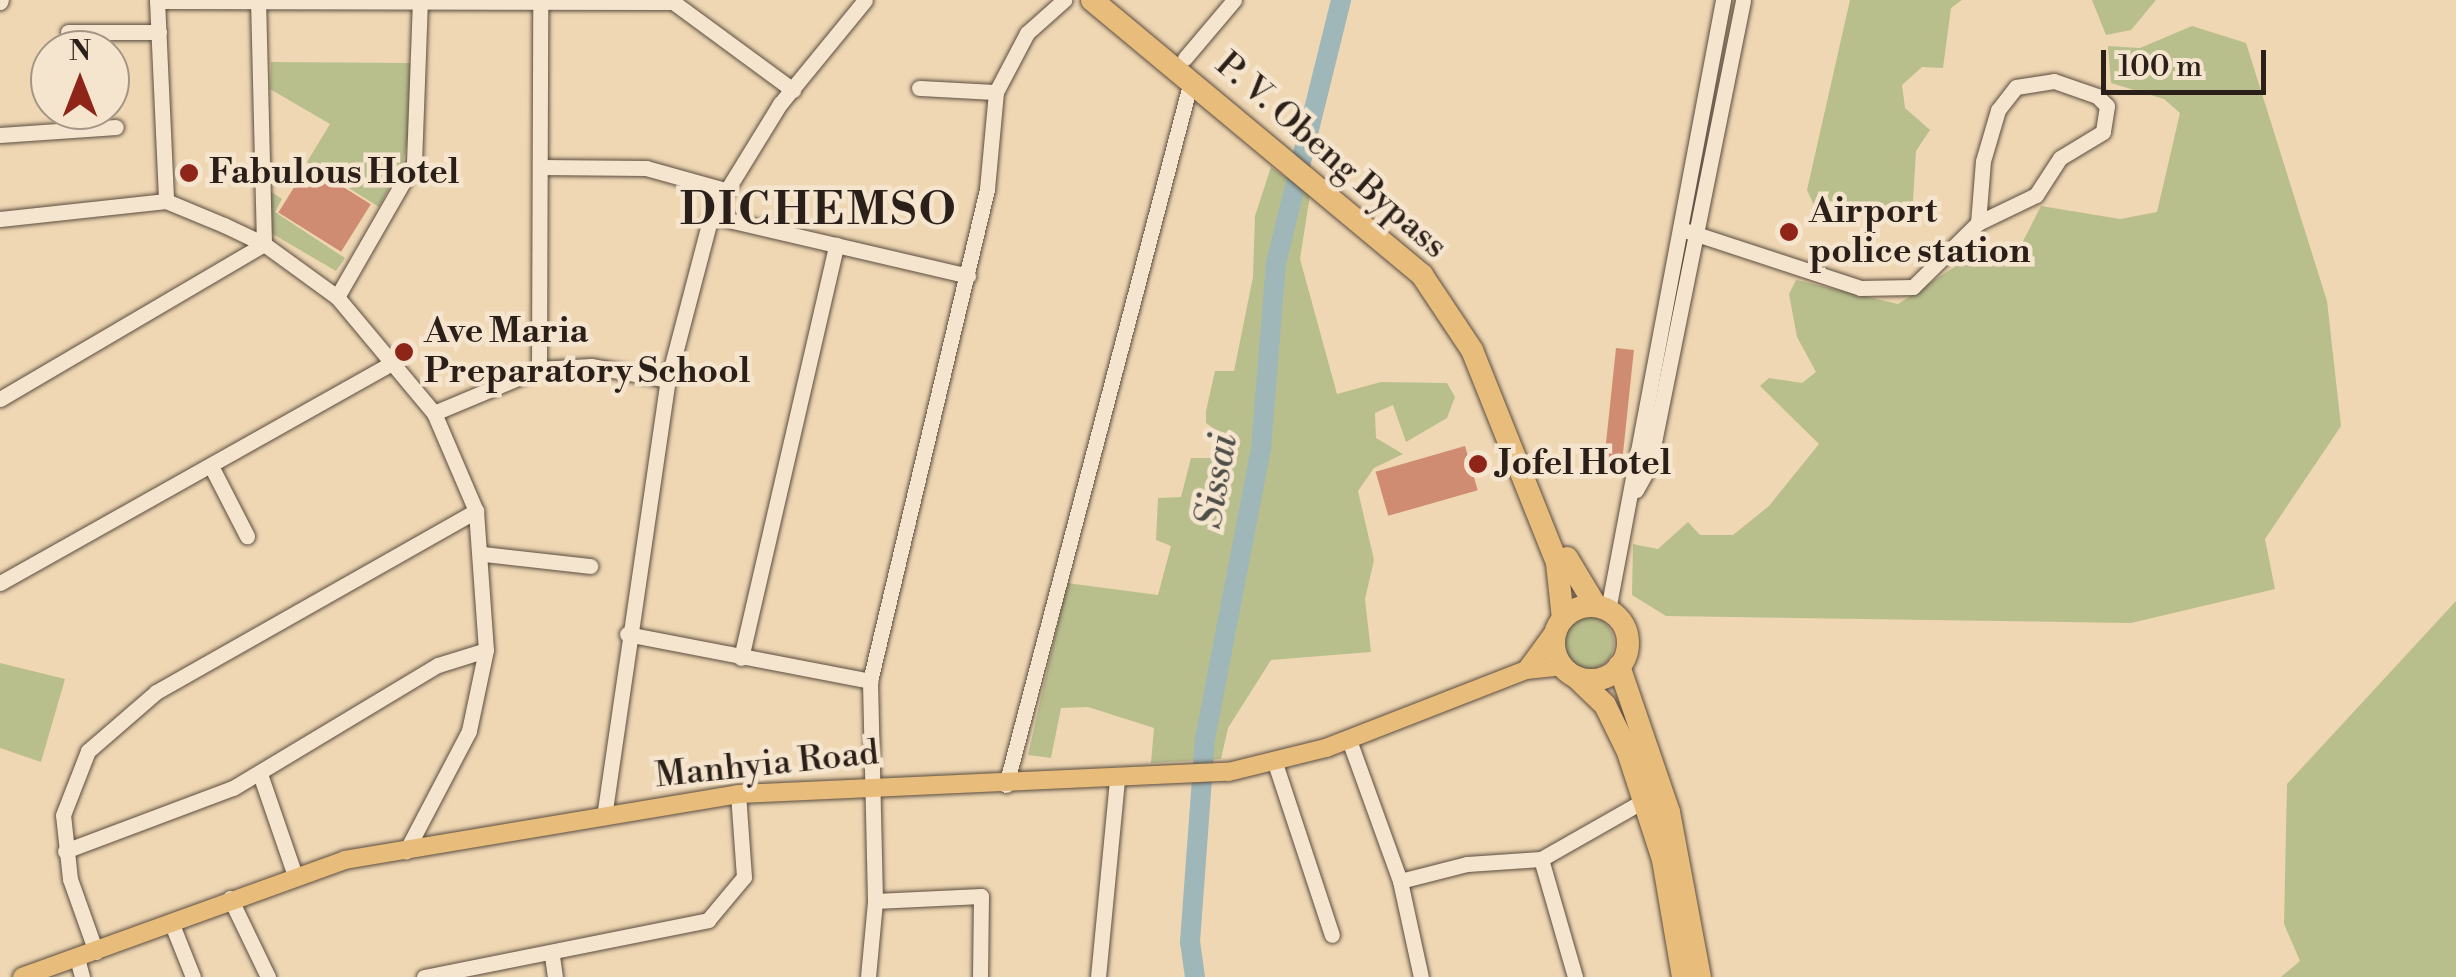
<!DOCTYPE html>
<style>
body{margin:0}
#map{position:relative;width:2456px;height:977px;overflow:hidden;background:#efd7b3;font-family:"Libre Bodoni",serif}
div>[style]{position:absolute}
.green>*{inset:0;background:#b9be8d}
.round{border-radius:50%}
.river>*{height:20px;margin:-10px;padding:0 10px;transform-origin:10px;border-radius:10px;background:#9fb7b8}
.building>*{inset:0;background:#cf8c73;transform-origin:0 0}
.roads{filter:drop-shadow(0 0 2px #5b4d40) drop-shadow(0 0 2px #5b4d40)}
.minor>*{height:15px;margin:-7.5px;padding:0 7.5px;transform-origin:7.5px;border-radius:7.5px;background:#f5e5ce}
.major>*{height:18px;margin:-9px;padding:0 9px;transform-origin:9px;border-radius:9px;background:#e8bc7a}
.highway>*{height:22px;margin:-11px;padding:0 11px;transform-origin:11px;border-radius:11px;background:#e8bc7a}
.highway>.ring{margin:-11px;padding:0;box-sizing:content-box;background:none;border:22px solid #e8bc7a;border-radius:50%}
.dots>*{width:28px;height:28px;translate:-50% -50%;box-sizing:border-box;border:5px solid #f5e5ce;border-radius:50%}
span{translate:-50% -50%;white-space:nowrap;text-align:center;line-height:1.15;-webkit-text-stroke:9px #f5e5ce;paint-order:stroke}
.street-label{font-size:35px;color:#2a1f19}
.poi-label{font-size:35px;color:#2a1f19;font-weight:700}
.left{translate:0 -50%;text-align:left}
.water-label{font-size:38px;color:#4d4d49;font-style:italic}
.district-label{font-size:45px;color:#2a1f19;font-weight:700;letter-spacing:2.5px}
.north{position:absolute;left:30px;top:30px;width:100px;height:100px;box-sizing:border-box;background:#f5e5ce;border:2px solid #a49686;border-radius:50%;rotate:0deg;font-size:28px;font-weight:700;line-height:40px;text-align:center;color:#2a1f19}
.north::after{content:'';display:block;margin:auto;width:35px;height:45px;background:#8f2418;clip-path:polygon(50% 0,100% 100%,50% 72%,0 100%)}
.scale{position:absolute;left:2101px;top:50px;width:165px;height:45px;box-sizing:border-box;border:5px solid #2a1f19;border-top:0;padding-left:12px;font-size:30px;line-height:35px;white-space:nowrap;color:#2a1f19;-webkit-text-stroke:8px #f5e5ce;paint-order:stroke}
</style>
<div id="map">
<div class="green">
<i style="clip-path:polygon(1850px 0,1962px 0,1951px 8px,1943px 68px,1922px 67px,1902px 85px,1905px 108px,1930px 130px,1916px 151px,1913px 201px,1865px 215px,1818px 214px,1807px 190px)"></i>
<i style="clip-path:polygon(2092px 0,2156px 0,2131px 30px,2106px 35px)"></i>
<i style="clip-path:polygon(2192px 26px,2246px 43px,2327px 301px,2341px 426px,2265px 539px,2275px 589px,2131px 623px,1666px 616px,1632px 595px,1633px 544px,1658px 549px,1688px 522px,1700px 535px,1733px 535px,1769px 506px,1819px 444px,1760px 386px,1769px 378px,1802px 383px,1816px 372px,1797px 337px,1789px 294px,1796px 280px,1898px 304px,1968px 258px,2018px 251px,2041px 206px,2120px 219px,2157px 212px,2180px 113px,2164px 99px,2111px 83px,2108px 46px,2140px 48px)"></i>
<i style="clip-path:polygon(271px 62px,413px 63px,414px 110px,403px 162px,379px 207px,307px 162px,330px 124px,270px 89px)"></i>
<i style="clip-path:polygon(1271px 167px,1310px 195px,1300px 259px,1337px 394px,1381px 382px,1447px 383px,1455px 397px,1447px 418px,1406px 442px,1393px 405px,1375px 413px,1376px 438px,1403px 454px,1374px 468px,1358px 491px,1374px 560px,1365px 599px,1371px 652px,1271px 660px,1228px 728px,1221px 759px,1151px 763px,1154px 728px,1088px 707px,1061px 708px,1051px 758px,1028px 755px,1067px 583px,1158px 595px,1171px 546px,1156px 540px,1158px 498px,1181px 497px,1191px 458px,1217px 458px,1220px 433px,1206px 423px,1206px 411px,1215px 371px,1234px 371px,1253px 277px,1255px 216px)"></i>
<i style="clip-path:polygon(267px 189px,282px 199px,275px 212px,345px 258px,336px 271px,271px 233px)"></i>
<i style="clip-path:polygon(2456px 601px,2456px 977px,2281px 977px,2300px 961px,2284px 924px,2287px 784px)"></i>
<i class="round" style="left:1558px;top:615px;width:56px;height:56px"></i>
<i style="clip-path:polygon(0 663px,65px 679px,41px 762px,0 748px)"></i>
</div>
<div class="river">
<i style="left:1195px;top:977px;width:35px;rotate:-98deg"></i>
<i style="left:1190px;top:942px;width:204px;rotate:-85.8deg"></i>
<i style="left:1205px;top:739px;width:295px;rotate:-79.1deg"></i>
<i style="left:1261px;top:449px;width:187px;rotate:-85.4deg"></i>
<i style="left:1276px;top:263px;width:271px;rotate:-76.1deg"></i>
</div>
<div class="building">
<i style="left:308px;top:165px;width:74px;height:56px;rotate:32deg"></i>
<i style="left:1616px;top:348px;width:18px;height:127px;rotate:6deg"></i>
<i style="left:1465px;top:446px;width:46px;height:93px;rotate:74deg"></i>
</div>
<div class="roads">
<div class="minor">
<i style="left:157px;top:0;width:201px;rotate:87.4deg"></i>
<i style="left:157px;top:1px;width:516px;rotate:0.11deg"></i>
<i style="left:673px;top:2px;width:149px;rotate:36.3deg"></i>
<i style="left:0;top:2px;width:2px;rotate:-63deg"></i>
<i style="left:68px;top:32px;width:91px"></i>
<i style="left:1185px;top:58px;width:76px;rotate:-49.8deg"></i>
<i style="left:919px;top:88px;width:77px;rotate:3deg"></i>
<i style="left:0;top:135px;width:116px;rotate:-3.9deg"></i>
<i style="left:540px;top:167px;width:106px;rotate:0.5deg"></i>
<i style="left:646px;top:168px;width:82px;rotate:15.6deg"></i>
<i style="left:711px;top:216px;width:264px;rotate:13.1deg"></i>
<i style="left:0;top:219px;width:167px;rotate:-6.2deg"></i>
<i style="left:166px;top:201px;width:63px;rotate:22.5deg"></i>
<i style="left:224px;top:225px;width:44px;rotate:25.4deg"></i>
<i style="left:264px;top:244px;width:90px;rotate:36deg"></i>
<i style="left:337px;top:297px;width:151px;rotate:50.1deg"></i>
<i style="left:434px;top:413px;width:107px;rotate:66.8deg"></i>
<i style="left:476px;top:511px;width:139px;rotate:85.9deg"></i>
<i style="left:486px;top:650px;width:83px;rotate:101.9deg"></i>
<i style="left:469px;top:731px;width:136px;rotate:117.7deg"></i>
<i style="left:1681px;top:229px;width:188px;rotate:18.2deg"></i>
<i style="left:1860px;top:288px;width:53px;rotate:-1.1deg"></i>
<i style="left:1913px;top:287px;width:91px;rotate:-44.6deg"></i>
<i style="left:1978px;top:223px;width:62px;rotate:-85.4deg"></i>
<i style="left:1983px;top:161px;width:53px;rotate:-73.6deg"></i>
<i style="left:1998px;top:110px;width:29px;rotate:-52deg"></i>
<i style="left:2016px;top:87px;width:38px;rotate:-9deg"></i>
<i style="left:2054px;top:81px;width:46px;rotate:19.2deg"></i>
<i style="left:2097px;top:96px;width:14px;rotate:45deg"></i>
<i style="left:2107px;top:106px;width:26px;rotate:99deg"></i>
<i style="left:2103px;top:132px;width:50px;rotate:148.8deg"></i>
<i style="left:2060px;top:158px;width:44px;rotate:123deg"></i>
<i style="left:2036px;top:195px;width:64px;rotate:154.2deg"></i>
<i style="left:337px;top:297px;width:155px;rotate:-60.1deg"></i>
<i style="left:414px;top:163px;width:161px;rotate:-87.9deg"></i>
<i style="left:539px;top:369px;width:367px;rotate:-89.8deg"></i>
<i style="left:0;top:399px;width:306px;rotate:-30.4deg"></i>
<i style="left:264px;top:244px;width:243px;rotate:-91.4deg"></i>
<i style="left:434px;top:413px;width:114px;rotate:-22.7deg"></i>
<i style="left:539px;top:369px;width:52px;rotate:-3.3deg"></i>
<i style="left:591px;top:366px;width:78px;rotate:10.3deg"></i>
<i style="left:211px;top:466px;width:79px;rotate:62.8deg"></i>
<i style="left:1636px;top:490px;width:26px;rotate:-61deg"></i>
<i style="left:1649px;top:467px;width:476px;rotate:-78.6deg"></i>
<i style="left:483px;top:554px;width:108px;rotate:6.4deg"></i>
<i style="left:0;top:583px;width:455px;rotate:-29.3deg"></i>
<i style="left:1608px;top:610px;width:621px;rotate:-79.32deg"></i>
<i style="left:627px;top:634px;width:248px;rotate:10.9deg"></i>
<i style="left:741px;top:658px;width:424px;rotate:-77deg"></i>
<i style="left:1349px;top:740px;width:150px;rotate:70.1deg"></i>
<i style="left:1400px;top:881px;width:98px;rotate:77.7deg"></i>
<i style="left:1275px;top:763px;width:181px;rotate:71.7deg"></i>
<i style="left:260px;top:774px;width:105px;rotate:71deg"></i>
<i style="left:1006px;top:785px;width:728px;rotate:-75.28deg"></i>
<i style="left:604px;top:817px;width:442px;rotate:-81.7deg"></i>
<i style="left:668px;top:380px;width:170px;rotate:-75.3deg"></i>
<i style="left:711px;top:216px;width:132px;rotate:-58.4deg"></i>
<i style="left:780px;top:104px;width:134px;rotate:-50.7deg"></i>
<i style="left:65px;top:851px;width:179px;rotate:-20.6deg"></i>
<i style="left:233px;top:788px;width:239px;rotate:-31deg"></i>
<i style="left:438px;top:665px;width:50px;rotate:-17.4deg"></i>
<i style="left:1541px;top:859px;width:123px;rotate:73.9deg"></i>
<i style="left:1400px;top:881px;width:69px;rotate:-14.2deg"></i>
<i style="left:1467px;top:864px;width:74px;rotate:-3.9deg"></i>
<i style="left:1541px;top:859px;width:120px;rotate:-29.6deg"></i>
<i style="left:230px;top:898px;width:88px;rotate:64.3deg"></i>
<i style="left:875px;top:901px;width:106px;rotate:-2.7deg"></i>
<i style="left:981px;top:896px;width:81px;rotate:90.7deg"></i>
<i style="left:171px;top:922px;width:59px;rotate:68.2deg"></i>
<i style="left:96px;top:952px;width:77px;rotate:-109.6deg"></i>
<i style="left:70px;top:879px;width:64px;rotate:-96.2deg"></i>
<i style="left:63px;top:815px;width:69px;rotate:-68.7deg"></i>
<i style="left:88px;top:751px;width:90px;rotate:-40.9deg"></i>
<i style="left:156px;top:692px;width:368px;rotate:-29.5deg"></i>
<i style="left:552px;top:956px;width:21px;rotate:82deg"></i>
<i style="left:77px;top:958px;width:20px;rotate:75deg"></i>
<i style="left:424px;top:977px;width:290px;rotate:-11.3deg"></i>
<i style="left:708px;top:920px;width:56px;rotate:-50.1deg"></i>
<i style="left:744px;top:877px;width:83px;rotate:-94.1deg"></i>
<i style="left:868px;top:977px;width:76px;rotate:-84.7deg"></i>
<i style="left:875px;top:901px;width:220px;rotate:-91.3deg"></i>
<i style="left:870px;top:681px;width:506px;rotate:-76.62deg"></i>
<i style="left:987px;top:189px;width:97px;rotate:-84.7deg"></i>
<i style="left:996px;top:92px;width:67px;rotate:-62.3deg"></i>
<i style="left:1027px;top:33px;width:50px;rotate:-41.7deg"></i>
<i style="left:1098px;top:977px;width:199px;rotate:-84.5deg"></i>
</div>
<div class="major">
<i style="left:1526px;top:670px;width:51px;rotate:-53.8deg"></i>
<i style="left:22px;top:977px;width:344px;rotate:-19.9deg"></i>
<i style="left:345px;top:860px;width:399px;rotate:-9.5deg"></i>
<i style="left:738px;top:794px;width:490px;rotate:-2.6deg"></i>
<i style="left:1228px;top:772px;width:101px;rotate:-13.8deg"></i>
<i style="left:1326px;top:748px;width:215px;rotate:-21.3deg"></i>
<i style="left:1526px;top:670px;width:36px;rotate:-6deg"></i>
</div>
<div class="highway">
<i style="left:1092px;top:0;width:430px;rotate:39.8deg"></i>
<i style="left:1422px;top:275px;width:90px;rotate:56.3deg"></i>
<i style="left:1472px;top:350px;width:229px;rotate:68.2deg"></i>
<i style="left:1557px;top:563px;width:56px;rotate:83.9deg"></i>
<i style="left:1567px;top:558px;width:56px;rotate:58.9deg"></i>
<i class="ring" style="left:1554px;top:606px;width:52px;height:52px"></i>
<i style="left:1619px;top:666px;width:154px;rotate:71.1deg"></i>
<i style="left:1669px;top:812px;width:168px;rotate:79.4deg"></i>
<i style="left:1576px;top:677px;width:40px;rotate:44deg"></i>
<i style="left:1605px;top:705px;width:52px;rotate:63.9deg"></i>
<i style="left:1628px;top:752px;width:114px;rotate:72deg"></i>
<i style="left:1663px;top:860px;width:119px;rotate:80.3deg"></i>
</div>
</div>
<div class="dots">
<i style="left:189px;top:173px;background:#8f2418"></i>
<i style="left:1789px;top:232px;background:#8f2418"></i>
<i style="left:404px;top:352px;background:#8f2418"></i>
<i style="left:1478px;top:464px;background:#8f2418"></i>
</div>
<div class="street-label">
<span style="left:1331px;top:156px;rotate:41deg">P. V. Obeng Bypass</span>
<span style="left:767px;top:765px;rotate:-6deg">Manhyia Road</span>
</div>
<div class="poi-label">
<span class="left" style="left:209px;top:173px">Fabulous Hotel</span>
<span class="left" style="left:1809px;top:232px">Airport<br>police station</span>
<span class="left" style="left:424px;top:352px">Ave Maria<br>Preparatory School</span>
<span class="left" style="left:1498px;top:464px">Jofel Hotel</span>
</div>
<div class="water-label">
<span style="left:1217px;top:481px;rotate:-80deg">Sissai</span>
</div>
<div class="district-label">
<span style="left:819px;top:211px">DICHEMSO</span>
</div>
<div class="north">N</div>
<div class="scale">100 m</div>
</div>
